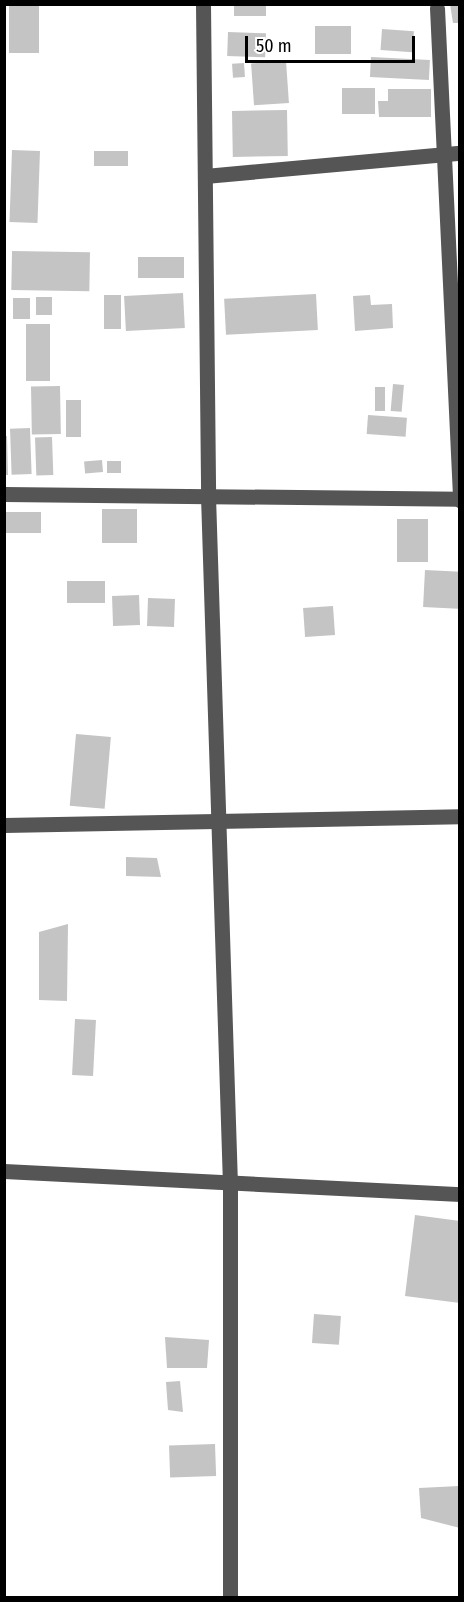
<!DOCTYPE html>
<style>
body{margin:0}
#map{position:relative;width:464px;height:1602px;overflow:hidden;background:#fff;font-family:"Fira Sans Condensed",sans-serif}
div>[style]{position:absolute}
.building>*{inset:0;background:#c4c4c4;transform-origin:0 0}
.minor>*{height:15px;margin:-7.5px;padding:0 7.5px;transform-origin:7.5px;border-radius:7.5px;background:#555}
span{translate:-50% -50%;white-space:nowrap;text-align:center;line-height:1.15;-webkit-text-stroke:5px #fff;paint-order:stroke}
.frame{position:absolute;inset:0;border:6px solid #000;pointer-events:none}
.scale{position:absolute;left:245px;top:36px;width:170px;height:27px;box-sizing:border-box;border:3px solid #000;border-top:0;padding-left:8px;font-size:18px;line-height:21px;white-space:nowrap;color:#000;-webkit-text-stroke:4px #fff;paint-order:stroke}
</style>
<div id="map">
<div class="building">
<i style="left:9px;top:4px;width:30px;height:49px"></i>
<i style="left:234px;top:4px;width:32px;height:12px"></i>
<i style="clip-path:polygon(450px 4px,460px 4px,460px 23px,453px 23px)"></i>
<i style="left:315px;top:26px;width:36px;height:28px"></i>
<i style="left:382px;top:29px;width:32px;height:21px;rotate:4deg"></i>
<i style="left:228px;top:32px;width:38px;height:24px;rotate:2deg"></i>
<i style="left:371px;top:57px;width:59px;height:20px;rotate:3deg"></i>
<i style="left:286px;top:61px;width:42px;height:35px;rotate:86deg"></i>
<i style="left:244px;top:63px;width:14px;height:12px;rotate:86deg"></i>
<i style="left:342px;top:88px;width:33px;height:26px"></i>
<i style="clip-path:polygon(388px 89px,431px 89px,431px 117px,379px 117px,378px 101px,388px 101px)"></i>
<i style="left:287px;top:110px;width:46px;height:55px;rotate:89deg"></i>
<i style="left:12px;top:150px;width:28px;height:72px;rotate:2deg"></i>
<i style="left:94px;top:151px;width:34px;height:15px"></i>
<i style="left:12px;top:251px;width:78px;height:39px;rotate:1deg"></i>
<i style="left:138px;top:257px;width:46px;height:21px"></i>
<i style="left:183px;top:293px;width:35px;height:59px;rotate:87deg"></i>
<i style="left:316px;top:294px;width:36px;height:92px;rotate:87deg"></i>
<i style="left:104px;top:295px;width:17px;height:34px"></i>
<i style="clip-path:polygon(370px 295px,371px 305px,392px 304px,393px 328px,355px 331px,353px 296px)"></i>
<i style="left:36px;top:297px;width:16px;height:18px"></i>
<i style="left:13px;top:298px;width:17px;height:21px"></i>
<i style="left:26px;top:324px;width:24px;height:57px"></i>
<i style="left:393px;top:384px;width:11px;height:27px;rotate:5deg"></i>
<i style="left:60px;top:386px;width:48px;height:29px;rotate:89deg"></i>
<i style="left:375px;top:387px;width:10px;height:24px"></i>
<i style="left:66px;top:400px;width:15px;height:37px"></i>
<i style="left:368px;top:415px;width:39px;height:19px;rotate:4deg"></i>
<i style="left:30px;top:428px;width:46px;height:20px;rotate:88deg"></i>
<i style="clip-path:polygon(4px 436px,7px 436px,8px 475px,4px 475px)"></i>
<i style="left:52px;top:437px;width:38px;height:17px;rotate:88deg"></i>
<i style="left:102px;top:460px;width:12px;height:18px;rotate:85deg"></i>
<i style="left:121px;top:461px;width:12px;height:14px;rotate:90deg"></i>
<i style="left:137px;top:509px;width:34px;height:35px;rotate:90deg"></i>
<i style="left:4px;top:512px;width:37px;height:21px"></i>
<i style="left:397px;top:519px;width:31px;height:43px"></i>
<i style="left:425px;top:570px;width:35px;height:37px;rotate:3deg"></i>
<i style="left:105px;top:581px;width:22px;height:38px;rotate:90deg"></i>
<i style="left:139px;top:595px;width:30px;height:27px;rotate:88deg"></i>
<i style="left:148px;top:598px;width:27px;height:28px;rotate:2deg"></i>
<i style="left:333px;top:606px;width:29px;height:30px;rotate:86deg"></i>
<i style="left:76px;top:734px;width:35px;height:72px;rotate:5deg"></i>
<i style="clip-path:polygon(126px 857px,157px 858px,161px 877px,126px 876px)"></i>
<i style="clip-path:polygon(68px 924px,67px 1001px,39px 1000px,39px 932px)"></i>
<i style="left:75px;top:1019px;width:21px;height:56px;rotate:3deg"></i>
<i style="clip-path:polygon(415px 1215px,460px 1221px,460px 1303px,405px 1296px)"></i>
<i style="left:314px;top:1314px;width:27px;height:29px;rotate:4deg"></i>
<i style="clip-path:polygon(165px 1337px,209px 1340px,207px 1368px,167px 1368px)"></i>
<i style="clip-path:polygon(180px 1381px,183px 1412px,168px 1410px,166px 1382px)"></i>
<i style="left:215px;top:1444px;width:32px;height:46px;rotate:88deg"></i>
<i style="clip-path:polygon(459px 1486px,460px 1528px,421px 1518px,419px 1488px)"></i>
</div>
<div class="minor">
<i style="left:203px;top:4px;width:492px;rotate:89.4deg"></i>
<i style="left:208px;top:496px;width:687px;rotate:88.17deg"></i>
<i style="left:230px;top:1183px;width:415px;rotate:90deg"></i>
<i style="left:437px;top:8px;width:493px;rotate:87.3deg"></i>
<i style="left:205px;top:176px;width:256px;rotate:-5.2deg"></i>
<i style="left:4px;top:494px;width:455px;rotate:0.6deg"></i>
<i style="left:4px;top:825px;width:456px;rotate:-1.1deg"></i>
<i style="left:4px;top:1171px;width:457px;rotate:2.9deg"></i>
</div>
<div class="frame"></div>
<div class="scale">50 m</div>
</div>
